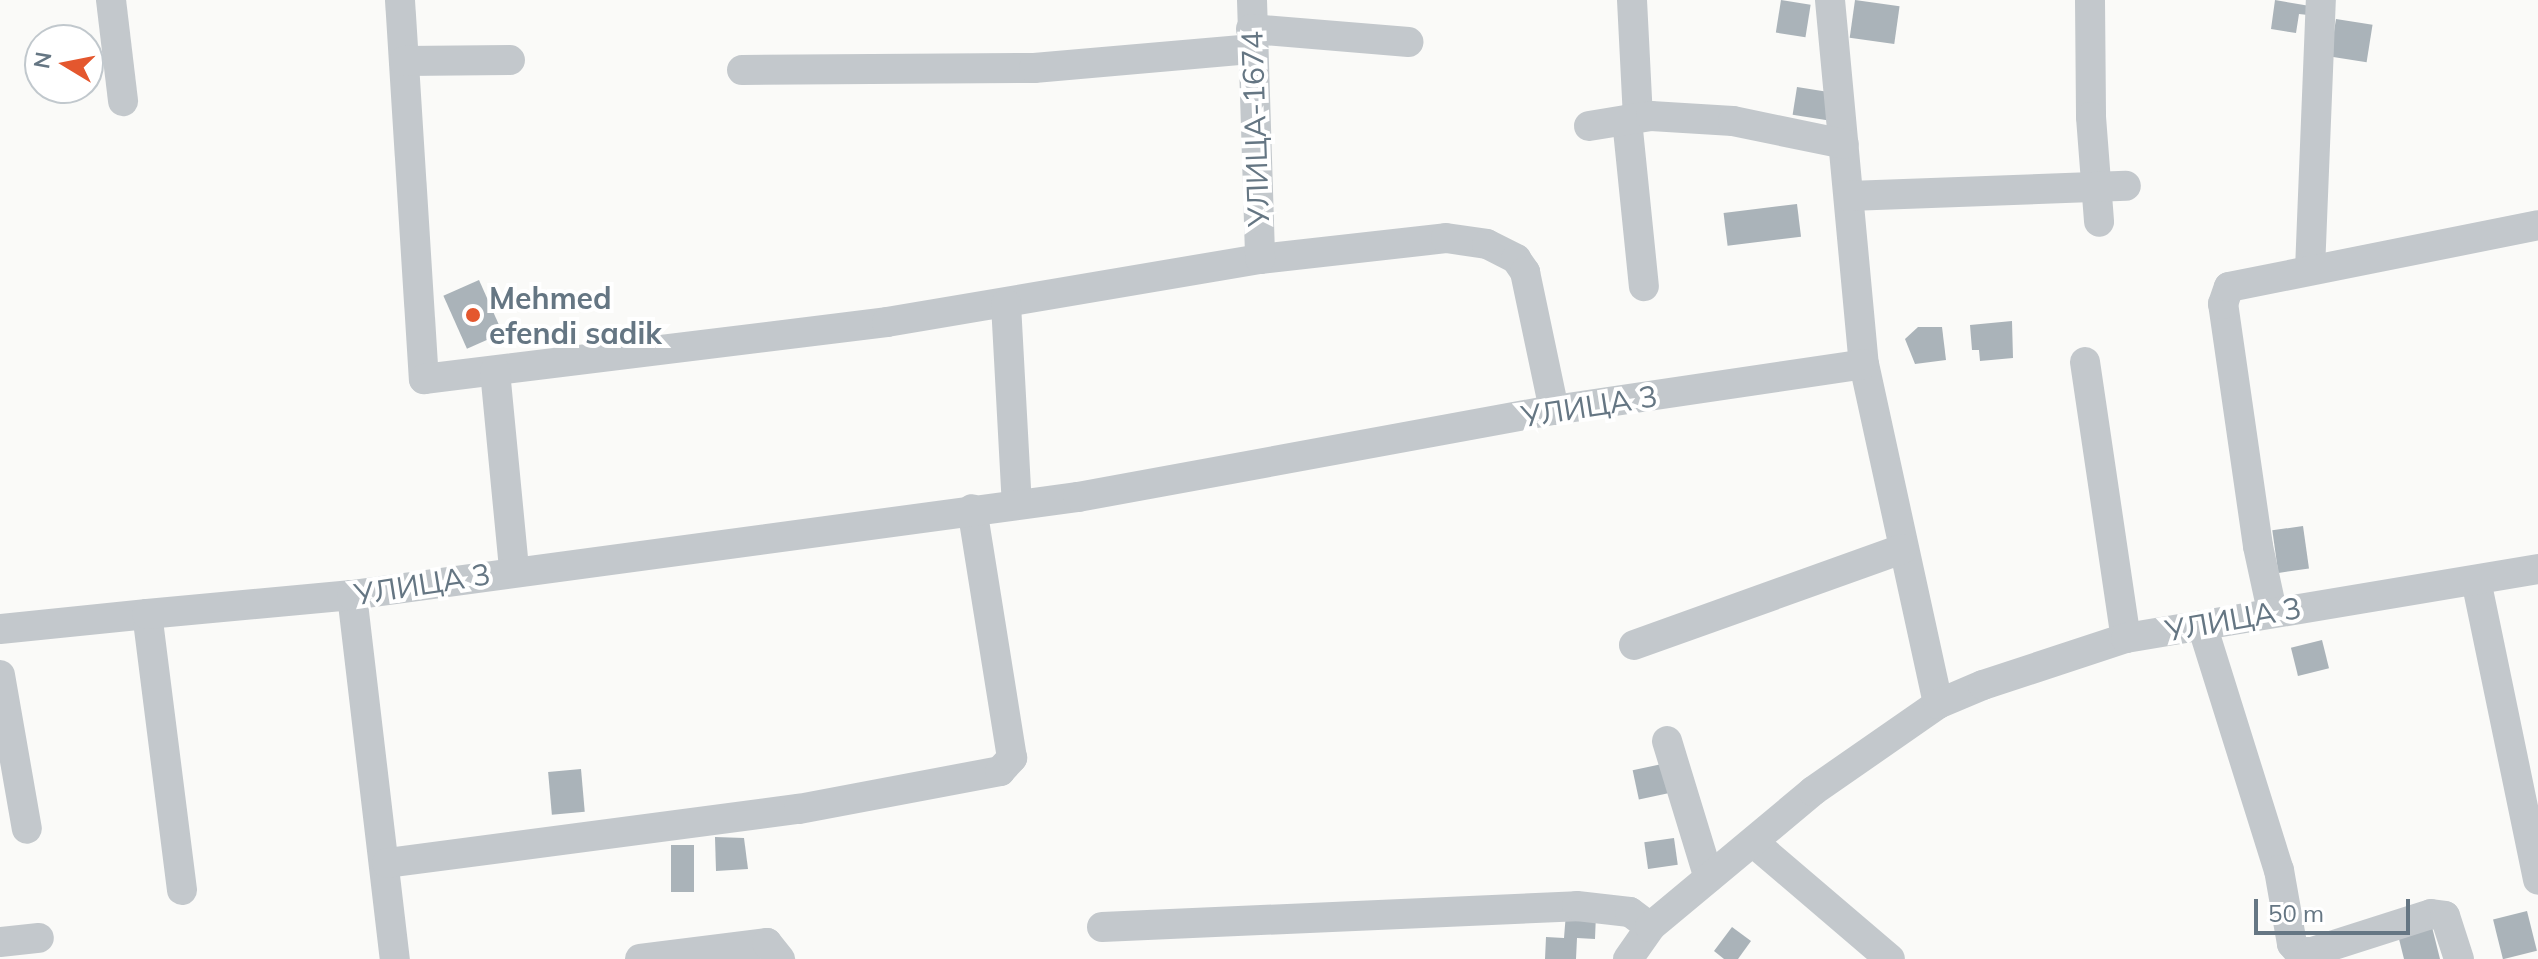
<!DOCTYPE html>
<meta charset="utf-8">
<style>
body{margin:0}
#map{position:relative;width:2538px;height:959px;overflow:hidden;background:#fafaf8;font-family:Mulish,sans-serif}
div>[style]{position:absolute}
.building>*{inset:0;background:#aab3b9;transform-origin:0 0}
.minor>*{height:30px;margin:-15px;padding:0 15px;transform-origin:15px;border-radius:15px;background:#c3c8cc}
.dots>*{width:22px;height:22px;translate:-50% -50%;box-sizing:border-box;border:4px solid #fff;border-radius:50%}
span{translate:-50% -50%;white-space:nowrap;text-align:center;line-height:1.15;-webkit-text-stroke:8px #fff;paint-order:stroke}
.street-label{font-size:30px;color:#657683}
.poi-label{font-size:30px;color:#657683;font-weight:700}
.left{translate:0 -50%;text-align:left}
.north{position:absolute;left:24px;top:24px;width:80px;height:80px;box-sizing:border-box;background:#fff;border:2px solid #c1c8cd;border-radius:50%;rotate:280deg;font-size:22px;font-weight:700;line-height:32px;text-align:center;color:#657683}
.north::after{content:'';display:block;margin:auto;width:28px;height:36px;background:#e4572e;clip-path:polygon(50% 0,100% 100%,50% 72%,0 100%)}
.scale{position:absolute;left:2254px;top:899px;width:156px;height:36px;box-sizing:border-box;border:4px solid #657683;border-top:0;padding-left:10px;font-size:24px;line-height:28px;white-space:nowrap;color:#657683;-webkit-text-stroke:6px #fff;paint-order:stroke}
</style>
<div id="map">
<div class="building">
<i style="left:1781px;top:0;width:30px;height:33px;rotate:9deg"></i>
<i style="left:1855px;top:0;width:45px;height:38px;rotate:8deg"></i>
<i style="clip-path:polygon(2275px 0,2310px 6px,2308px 15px,2299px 14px,2296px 33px,2271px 29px)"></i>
<i style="left:2336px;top:19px;width:37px;height:38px;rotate:9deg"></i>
<i style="left:1797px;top:87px;width:43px;height:28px;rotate:9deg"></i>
<i style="left:1797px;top:204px;width:33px;height:74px;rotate:83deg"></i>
<i style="left:479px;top:280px;width:58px;height:39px;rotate:66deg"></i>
<i style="clip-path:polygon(2012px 321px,2013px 358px,1980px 361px,1979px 350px,1972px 350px,1970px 325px)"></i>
<i style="clip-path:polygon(1918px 327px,1942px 327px,1946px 360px,1915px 364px,1905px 339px)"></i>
<i style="left:2303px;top:526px;width:43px;height:31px;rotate:82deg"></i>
<i style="left:2322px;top:640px;width:29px;height:32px;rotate:76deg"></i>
<i style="left:1662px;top:764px;width:30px;height:30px;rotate:78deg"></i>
<i style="left:581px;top:769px;width:43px;height:33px;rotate:85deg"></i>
<i style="clip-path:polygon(715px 837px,744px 838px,748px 869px,716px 871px)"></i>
<i style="left:1674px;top:838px;width:27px;height:30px;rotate:82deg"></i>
<i style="left:671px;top:845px;width:23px;height:47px"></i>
<i style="left:2527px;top:911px;width:41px;height:35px;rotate:76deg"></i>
<i style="clip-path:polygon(1566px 913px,1596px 914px,1595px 939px,1577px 938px,1576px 959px,1545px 959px,1546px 937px,1564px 938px)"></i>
<i style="clip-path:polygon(1732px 927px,1751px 941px,1738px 959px,1724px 959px,1714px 951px)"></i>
<i style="clip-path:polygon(2432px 927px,2440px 959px,2404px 959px,2398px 935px)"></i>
</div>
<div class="minor">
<i style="left:111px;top:0;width:102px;rotate:83.2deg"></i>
<i style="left:400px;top:0;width:380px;rotate:86.4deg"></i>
<i style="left:424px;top:379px;width:466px;rotate:-7deg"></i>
<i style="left:887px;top:322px;width:378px;rotate:-9.6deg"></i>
<i style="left:1260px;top:259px;width:187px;rotate:-6.4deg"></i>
<i style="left:1446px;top:238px;width:41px;rotate:8.3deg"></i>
<i style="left:1487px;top:244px;width:33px;rotate:27deg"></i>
<i style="left:1516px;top:259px;width:16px;rotate:55deg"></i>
<i style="left:1525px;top:272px;width:141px;rotate:78.1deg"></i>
<i style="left:1252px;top:0;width:259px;rotate:88.2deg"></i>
<i style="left:1632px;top:0;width:118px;rotate:87.1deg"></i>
<i style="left:1830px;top:0;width:366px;rotate:84.7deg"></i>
<i style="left:1864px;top:364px;width:348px;rotate:77.7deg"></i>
<i style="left:2090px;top:0;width:117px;rotate:89.5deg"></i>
<i style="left:2091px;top:117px;width:105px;rotate:85.6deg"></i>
<i style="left:1251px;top:29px;width:158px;rotate:4.7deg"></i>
<i style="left:404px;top:61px;width:106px;rotate:-0.5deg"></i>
<i style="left:742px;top:70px;width:292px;rotate:-0.4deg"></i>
<i style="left:1034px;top:68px;width:217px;rotate:-5deg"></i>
<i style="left:1627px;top:120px;width:167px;rotate:84.2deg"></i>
<i style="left:1589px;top:126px;width:63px;rotate:-9.2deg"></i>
<i style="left:1651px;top:116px;width:82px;rotate:3.5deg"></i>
<i style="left:1733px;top:121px;width:113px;rotate:11.7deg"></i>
<i style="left:1849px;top:196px;width:277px;rotate:-2.1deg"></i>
<i style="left:2310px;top:270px;width:270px;rotate:-87.7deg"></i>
<i style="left:1006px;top:304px;width:200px;rotate:86.9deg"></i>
<i style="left:2085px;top:362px;width:279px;rotate:81.6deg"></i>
<i style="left:495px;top:371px;width:200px;rotate:84.5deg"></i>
<i style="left:2476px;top:580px;width:306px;rotate:78.3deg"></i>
<i style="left:352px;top:595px;width:367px;rotate:83.3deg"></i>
<i style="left:2272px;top:611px;width:66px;rotate:-102.2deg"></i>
<i style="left:2258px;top:546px;width:245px;rotate:-98.2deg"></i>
<i style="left:2223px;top:304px;width:18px;rotate:-71deg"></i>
<i style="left:2229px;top:287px;width:315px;rotate:-11.3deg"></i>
<i style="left:2202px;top:625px;width:257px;rotate:72.6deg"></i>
<i style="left:2279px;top:870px;width:75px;rotate:80deg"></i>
<i style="left:2292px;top:944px;width:11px;rotate:49deg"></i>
<i style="left:2299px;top:952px;width:13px"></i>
<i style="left:2312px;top:952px;width:125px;rotate:-17.7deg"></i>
<i style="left:2431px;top:914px;width:14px;rotate:8deg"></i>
<i style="left:2445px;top:916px;width:45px;rotate:72deg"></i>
<i style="left:0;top:629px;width:148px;rotate:-5.8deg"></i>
<i style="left:1634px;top:645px;width:285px;rotate:-19.7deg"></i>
<i style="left:0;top:675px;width:156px;rotate:80.1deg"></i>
<i style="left:1667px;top:741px;width:143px;rotate:73deg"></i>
<i style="left:1753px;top:842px;width:180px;rotate:40.5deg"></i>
<i style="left:387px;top:863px;width:416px;rotate:-7.5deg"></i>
<i style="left:799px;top:809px;width:205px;rotate:-10.7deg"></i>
<i style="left:1000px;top:771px;width:18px;rotate:-47deg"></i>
<i style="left:1012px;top:758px;width:252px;rotate:-99.1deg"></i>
<i style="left:182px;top:890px;width:278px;rotate:-97.2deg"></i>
<i style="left:147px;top:614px;width:206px;rotate:-5.3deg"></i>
<i style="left:352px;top:595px;width:733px;rotate:-7.69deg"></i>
<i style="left:1078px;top:497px;width:484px;rotate:-10.4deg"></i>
<i style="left:1554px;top:410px;width:313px;rotate:-8.4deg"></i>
<i style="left:1102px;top:927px;width:475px;rotate:-2.5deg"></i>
<i style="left:1577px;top:906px;width:53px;rotate:6.5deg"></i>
<i style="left:1630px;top:912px;width:25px;rotate:37deg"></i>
<i style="left:0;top:942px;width:39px;rotate:-6deg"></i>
<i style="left:640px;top:959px;width:128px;rotate:-7.2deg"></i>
<i style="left:767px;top:943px;width:21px;rotate:51deg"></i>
<i style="left:1628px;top:959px;width:39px;rotate:-55deg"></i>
<i style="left:1650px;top:927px;width:212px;rotate:-39.8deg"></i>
<i style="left:1813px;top:791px;width:152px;rotate:-34.8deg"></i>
<i style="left:1938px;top:704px;width:49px;rotate:-22.9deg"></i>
<i style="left:1983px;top:685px;width:151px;rotate:-18.2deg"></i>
<i style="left:2126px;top:638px;width:418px;rotate:-9.5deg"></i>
</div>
<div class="dots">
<i style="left:473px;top:315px;background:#e4572e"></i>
</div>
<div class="street-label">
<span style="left:1255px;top:129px;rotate:-92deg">УЛИЦА-1674</span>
<span style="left:1589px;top:406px;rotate:-9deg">УЛИЦА 3</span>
<span style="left:422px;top:584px;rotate:-9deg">УЛИЦА 3</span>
<span style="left:2233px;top:619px;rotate:-10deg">УЛИЦА 3</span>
</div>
<div class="poi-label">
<span class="left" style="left:489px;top:315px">Mehmed<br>efendi sadik</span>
</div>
<div class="north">N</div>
<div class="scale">50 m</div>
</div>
